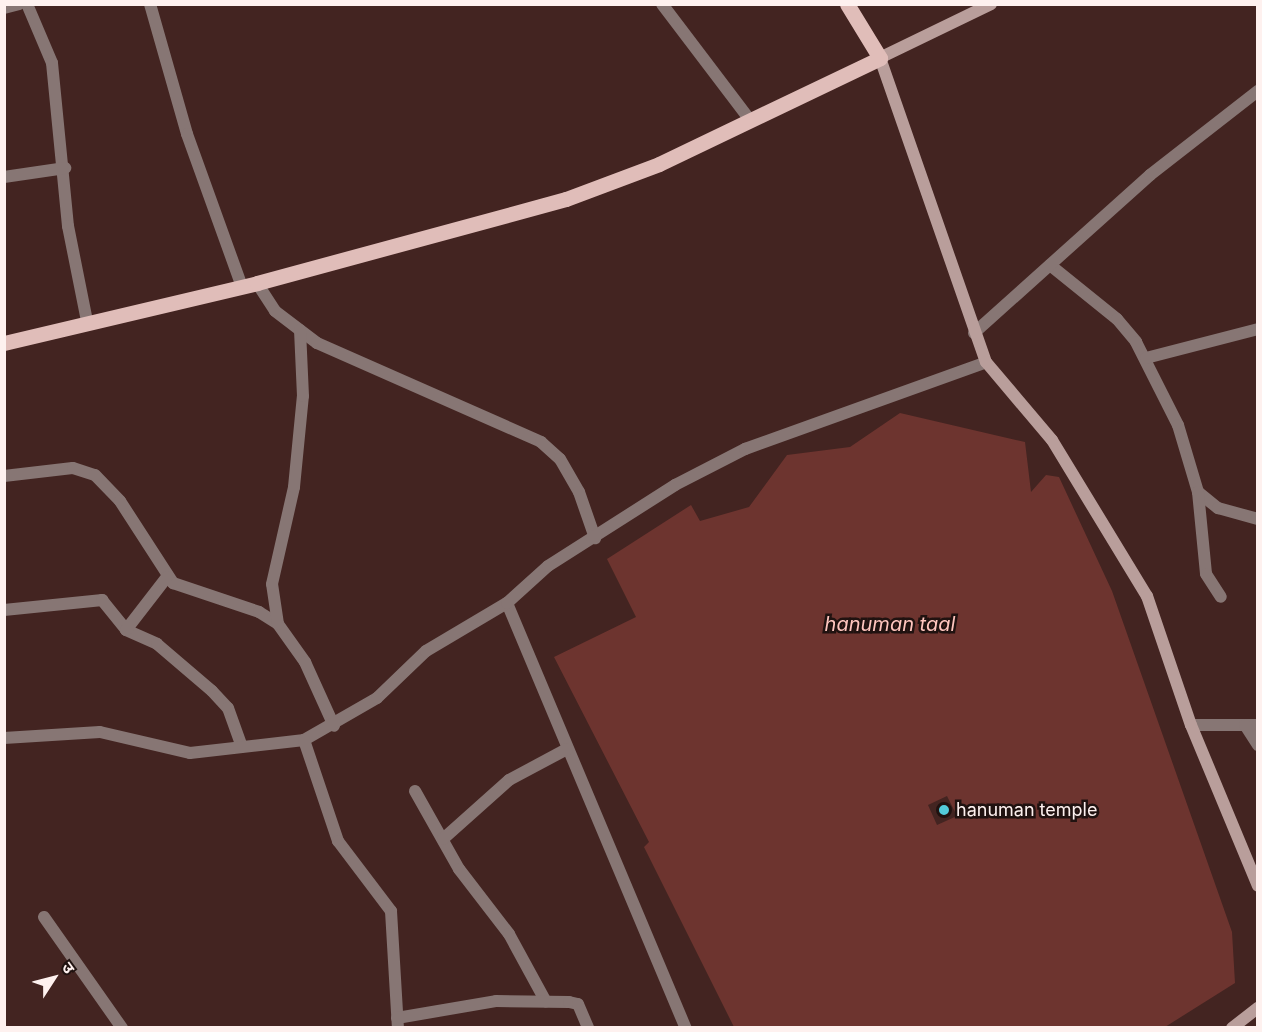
<!DOCTYPE html>
<meta charset="utf-8">
<style>
body{margin:0}
#map{position:relative;width:1262px;height:1032px;overflow:hidden;background:#432421;font-family:Inter,"Noto Sans Devanagari",sans-serif}
div>[style]{position:absolute}
.water>*{inset:0;background:#6d342f}
.street>*{height:12px;margin:-6px;padding:0 6px;transform-origin:6px;border-radius:6px;background:#877674}
.secondary>*{height:12px;margin:-6px;padding:0 6px;transform-origin:6px;border-radius:6px;background:#b99e9b}
.primary>*{height:15px;margin:-7.5px;padding:0 7.5px;transform-origin:7.5px;border-radius:7.5px;background:#e0bdb9}
.dots>*{width:16px;height:16px;translate:-50% -50%;box-sizing:border-box;border:3px solid #201210;border-radius:50%}
span{translate:-50% -50%;white-space:nowrap;text-align:center;line-height:1.15;-webkit-text-stroke:5px #201210;paint-order:stroke}
.poi-label{font-size:18px;color:#fef1ef}
.left{translate:0 -50%;text-align:left}
.water-label{font-size:20px;color:#ffc5be;font-style:italic}
.frame{position:absolute;inset:0;border:6px solid #fef1ef;pointer-events:none}
.north{position:absolute;left:24px;top:948px;width:60px;height:60px;-webkit-text-stroke:4px #201210;paint-order:stroke;rotate:54deg;font-size:16px;font-weight:700;line-height:24px;text-align:center;color:#fef1ef}
.north::after{content:'';display:block;margin:auto;width:21px;height:27px;background:#fef1ef;clip-path:polygon(50% 0,100% 100%,50% 72%,0 100%)}
</style>
<div id="map">
<div class="water">
<i style="clip-path:polygon(evenodd,900px 413px,1025px 442px,1031px 492px,1046px 475px,1059px 477px,1112px 591px,1232px 932px,1235px 983px,1165px 1027px,734px 1027px,644px 847px,649px 842px,554px 657px,636px 617px,607px 559px,691px 505px,700px 521px,749px 507px,787px 455px,850px 447px,900px 413px,947px 796px,957px 816px,937px 825px,928px 805px,947px 796px)"></i>
</div>
<div class="street">
<i style="left:27px;top:4px;width:64px;rotate:67deg"></i>
<i style="left:52px;top:63px;width:164px;rotate:84.4deg"></i>
<i style="left:68px;top:226px;width:97px;rotate:78.7deg"></i>
<i style="left:150px;top:4px;width:135px;rotate:74.1deg"></i>
<i style="left:187px;top:134px;width:163px;rotate:70.2deg"></i>
<i style="left:662px;top:4px;width:146px;rotate:52.8deg"></i>
<i style="left:4px;top:8px;width:16px;rotate:-15deg"></i>
<i style="left:4px;top:177px;width:62px;rotate:-8.4deg"></i>
<i style="left:1050px;top:265px;width:86px;rotate:38.9deg"></i>
<i style="left:1117px;top:319px;width:30px;rotate:50deg"></i>
<i style="left:1136px;top:342px;width:93px;rotate:63.2deg"></i>
<i style="left:1178px;top:425px;width:70px;rotate:73.4deg"></i>
<i style="left:1198px;top:492px;width:26px;rotate:39deg"></i>
<i style="left:1218px;top:508px;width:41px;rotate:15.4deg"></i>
<i style="left:257px;top:283px;width:33px;rotate:57deg"></i>
<i style="left:275px;top:311px;width:53px;rotate:37.3deg"></i>
<i style="left:317px;top:343px;width:245px;rotate:23.8deg"></i>
<i style="left:541px;top:442px;width:25px;rotate:42deg"></i>
<i style="left:560px;top:459px;width:38px;rotate:60deg"></i>
<i style="left:579px;top:492px;width:49px;rotate:70.8deg"></i>
<i style="left:974px;top:333px;width:237px;rotate:-41.9deg"></i>
<i style="left:1150px;top:175px;width:137px;rotate:-37.9deg"></i>
<i style="left:1146px;top:358px;width:116px;rotate:-14.5deg"></i>
<i style="left:4px;top:476px;width:69px;rotate:-6.6deg"></i>
<i style="left:73px;top:468px;width:23px;rotate:18deg"></i>
<i style="left:95px;top:475px;width:36px;rotate:46deg"></i>
<i style="left:120px;top:501px;width:98px;rotate:57.1deg"></i>
<i style="left:173px;top:583px;width:91px;rotate:18.6deg"></i>
<i style="left:259px;top:612px;width:22px;rotate:32deg"></i>
<i style="left:278px;top:624px;width:47px;rotate:54.6deg"></i>
<i style="left:305px;top:662px;width:70px;rotate:65.6deg"></i>
<i style="left:1198px;top:492px;width:82px;rotate:84.4deg"></i>
<i style="left:1206px;top:574px;width:27px;rotate:57deg"></i>
<i style="left:507px;top:603px;width:461px;rotate:67.2deg"></i>
<i style="left:4px;top:610px;width:99px;rotate:-5.8deg"></i>
<i style="left:102px;top:600px;width:38px;rotate:51deg"></i>
<i style="left:126px;top:630px;width:34px;rotate:24deg"></i>
<i style="left:157px;top:644px;width:72px;rotate:40.5deg"></i>
<i style="left:212px;top:691px;width:23px;rotate:47deg"></i>
<i style="left:228px;top:708px;width:41px;rotate:70.3deg"></i>
<i style="left:278px;top:624px;width:40px;rotate:-98.5deg"></i>
<i style="left:272px;top:584px;width:99px;rotate:-77.2deg"></i>
<i style="left:294px;top:487px;width:91px;rotate:-84.4deg"></i>
<i style="left:303px;top:396px;width:66px;rotate:-92.6deg"></i>
<i style="left:126px;top:630px;width:67px;rotate:-52.3deg"></i>
<i style="left:1191px;top:725px;width:67px"></i>
<i style="left:1245px;top:725px;width:24px;rotate:57deg"></i>
<i style="left:4px;top:738px;width:96px;rotate:-3.6deg"></i>
<i style="left:100px;top:732px;width:92px;rotate:13.1deg"></i>
<i style="left:190px;top:753px;width:115px;rotate:-6.5deg"></i>
<i style="left:304px;top:740px;width:84px;rotate:-29.9deg"></i>
<i style="left:377px;top:698px;width:68px;rotate:-43.8deg"></i>
<i style="left:426px;top:651px;width:94px;rotate:-30.7deg"></i>
<i style="left:507px;top:603px;width:55px;rotate:-42.1deg"></i>
<i style="left:548px;top:566px;width:151px;rotate:-32.5deg"></i>
<i style="left:675px;top:485px;width:79px;rotate:-27.2deg"></i>
<i style="left:745px;top:449px;width:256px;rotate:-19.8deg"></i>
<i style="left:304px;top:740px;width:107px;rotate:71.4deg"></i>
<i style="left:338px;top:841px;width:88px;rotate:52.9deg"></i>
<i style="left:391px;top:911px;width:117px;rotate:86.6deg"></i>
<i style="left:415px;top:791px;width:90px;rotate:60.6deg"></i>
<i style="left:459px;top:869px;width:82px;rotate:52.4deg"></i>
<i style="left:509px;top:934px;width:77px;rotate:61.4deg"></i>
<i style="left:443px;top:839px;width:89px;rotate:-41.8deg"></i>
<i style="left:509px;top:780px;width:66px;rotate:-28.1deg"></i>
<i style="left:44px;top:917px;width:136px;rotate:54.9deg"></i>
<i style="left:397px;top:1018px;width:100px;rotate:-9.7deg"></i>
<i style="left:496px;top:1001px;width:73px;rotate:0.8deg"></i>
<i style="left:569px;top:1002px;width:9px;rotate:13deg"></i>
<i style="left:578px;top:1004px;width:26px;rotate:67deg"></i>
</div>
<div class="secondary">
<i style="left:991px;top:4px;width:123px;rotate:154.1deg"></i>
<i style="left:880px;top:58px;width:322px;rotate:70.8deg"></i>
<i style="left:986px;top:362px;width:102px;rotate:49.8deg"></i>
<i style="left:1052px;top:440px;width:183px;rotate:58.7deg"></i>
<i style="left:1147px;top:596px;width:136px;rotate:71.2deg"></i>
<i style="left:1191px;top:725px;width:174px;rotate:67.4deg"></i>
<i style="left:1232px;top:1028px;width:33px;rotate:-38deg"></i>
</div>
<div class="primary">
<i style="left:4px;top:343px;width:260px;rotate:-13.3deg"></i>
<i style="left:257px;top:283px;width:320px;rotate:-15.2deg"></i>
<i style="left:566px;top:199px;width:99px;rotate:-20.6deg"></i>
<i style="left:659px;top:164px;width:245px;rotate:-25.6deg"></i>
<i style="left:880px;top:58px;width:63px;rotate:-121.4deg"></i>
</div>
<div class="dots">
<i style="left:944px;top:810px;background:#53cbda"></i>
</div>
<div class="poi-label">
<span class="left" style="left:956px;top:810px">hanuman temple</span>
</div>
<div class="water-label">
<span style="left:890px;top:624px">hanuman taal</span>
</div>
<div class="frame"></div>
<div class="north">उ</div>
</div>
